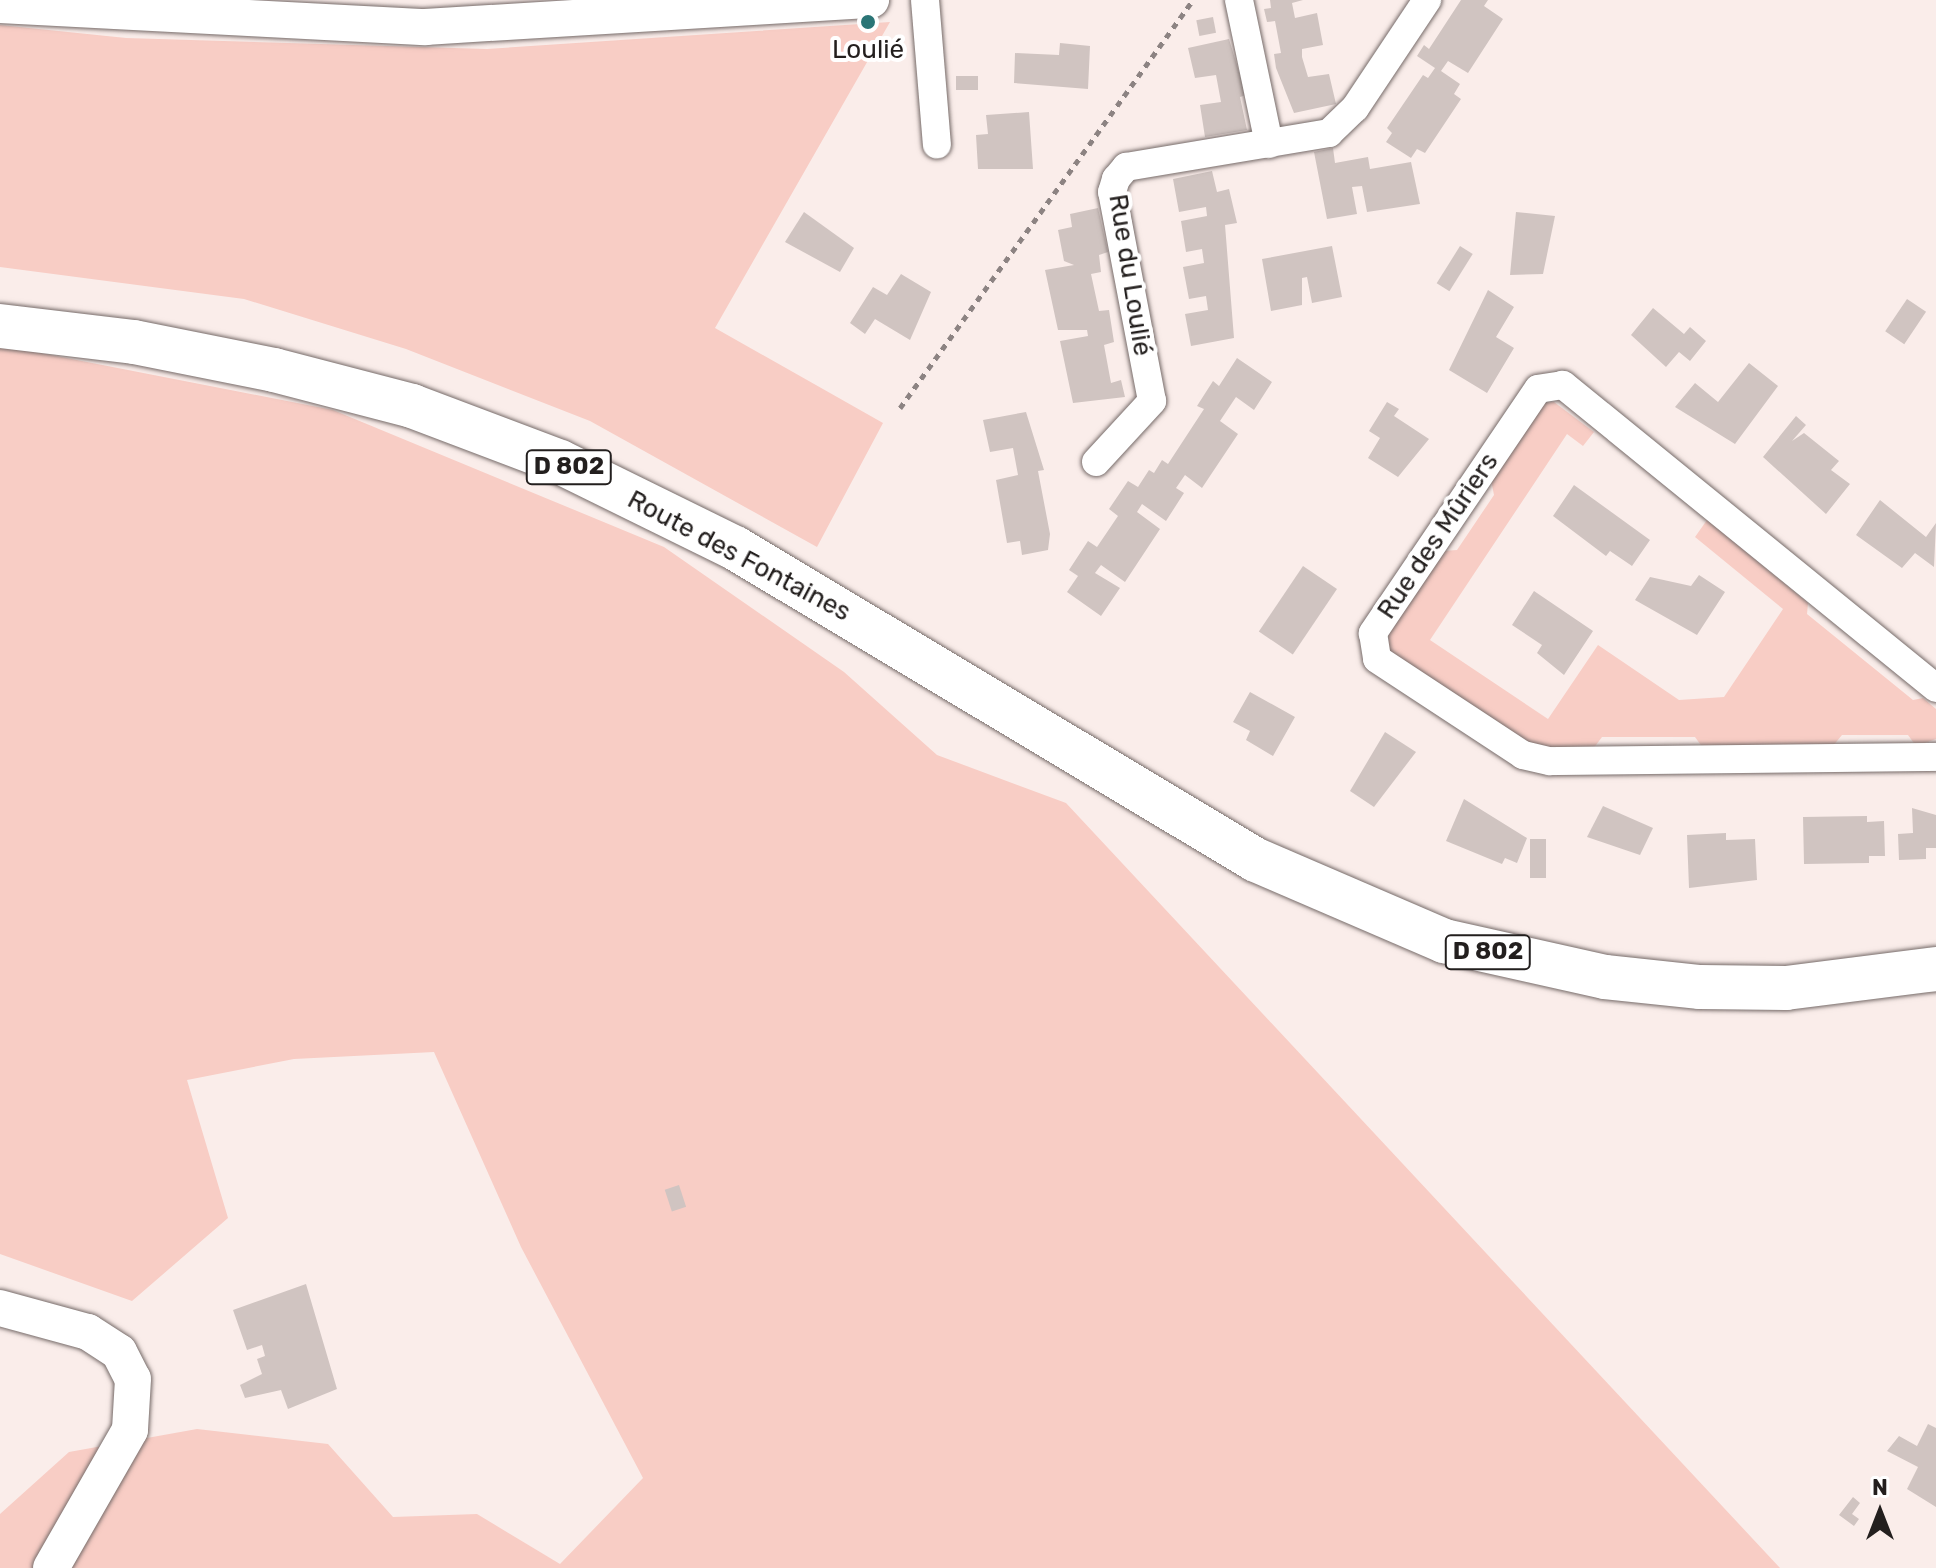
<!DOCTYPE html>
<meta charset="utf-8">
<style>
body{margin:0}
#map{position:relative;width:1936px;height:1568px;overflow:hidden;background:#faedea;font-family:Rubik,sans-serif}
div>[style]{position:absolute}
.green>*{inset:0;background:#f8cdc5}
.building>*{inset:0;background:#d0c4c1;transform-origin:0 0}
.path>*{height:5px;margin-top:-2.5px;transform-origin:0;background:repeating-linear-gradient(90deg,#8c8382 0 6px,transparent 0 12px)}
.roads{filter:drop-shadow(0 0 2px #766b69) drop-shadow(0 0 2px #766b69)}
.minor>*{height:28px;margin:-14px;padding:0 14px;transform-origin:14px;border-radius:14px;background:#fff}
.tertiary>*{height:36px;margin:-18px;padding:0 18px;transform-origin:18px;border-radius:18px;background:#fff}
.primary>*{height:44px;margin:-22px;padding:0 22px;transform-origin:22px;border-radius:22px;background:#fff}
.dots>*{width:22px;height:22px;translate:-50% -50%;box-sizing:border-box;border:4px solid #fff;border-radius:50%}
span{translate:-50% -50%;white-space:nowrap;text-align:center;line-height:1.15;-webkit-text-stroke:8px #fff;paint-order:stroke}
.shield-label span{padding:2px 6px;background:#fff;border:2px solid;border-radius:6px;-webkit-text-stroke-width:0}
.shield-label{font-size:24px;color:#231f1e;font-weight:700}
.poi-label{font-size:26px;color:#231f1e}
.street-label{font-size:26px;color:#231f1e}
.north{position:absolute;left:1840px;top:1472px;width:80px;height:80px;-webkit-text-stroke:6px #fff;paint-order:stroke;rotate:0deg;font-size:22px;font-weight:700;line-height:32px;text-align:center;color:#231f1e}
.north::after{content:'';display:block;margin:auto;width:28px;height:36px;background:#231f1e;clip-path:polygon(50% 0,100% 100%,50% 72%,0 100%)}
</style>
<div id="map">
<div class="green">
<i style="clip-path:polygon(890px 22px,715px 328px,883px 423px,817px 547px,590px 421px,406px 349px,244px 299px,0 267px,0 25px,126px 38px,487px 49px)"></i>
<i style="clip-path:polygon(0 345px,333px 410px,664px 547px,844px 672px,937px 755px,1066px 803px,1780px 1568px,0 1568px,0 1514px,69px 1452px,197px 1429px,328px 1444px,393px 1517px,477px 1514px,560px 1564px,643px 1478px,521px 1247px,434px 1052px,294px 1059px,187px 1080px,228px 1218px,132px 1301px,0 1254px)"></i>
<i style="clip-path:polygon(1554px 402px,1594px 432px,1583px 446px,1567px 434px,1430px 640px,1548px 719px,1598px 645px,1679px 700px,1724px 697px,1783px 609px,1695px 537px,1707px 520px,1808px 603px,1807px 614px,1913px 700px,1923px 698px,1936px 709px,1936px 739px,1916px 746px,1908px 735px,1842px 735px,1832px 747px,1703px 748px,1695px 737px,1602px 737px,1593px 749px,1551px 750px,1521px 741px,1388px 652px,1389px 632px,1443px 551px,1457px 550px,1494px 495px,1491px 480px,1543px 403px)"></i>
</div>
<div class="building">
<i style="clip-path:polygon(1270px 0,1303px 0,1292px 3px,1295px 18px,1317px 13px,1323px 45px,1302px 49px,1302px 57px,1308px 77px,1329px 74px,1336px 104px,1294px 113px,1276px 68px,1274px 54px,1281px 53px,1275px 21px,1267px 22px,1264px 9px,1271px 8px)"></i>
<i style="clip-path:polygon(1461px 0,1488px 0,1484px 6px,1503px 19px,1468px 73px,1448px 61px,1441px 71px,1460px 84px,1454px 94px,1461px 99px,1425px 153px,1417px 149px,1411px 158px,1386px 142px,1392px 133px,1387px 128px,1423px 75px,1428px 78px,1435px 68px,1417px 56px,1424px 45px,1429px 49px)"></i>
<i style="left:1213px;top:17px;width:16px;height:17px;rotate:79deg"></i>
<i style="clip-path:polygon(1229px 39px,1246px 95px,1240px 97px,1247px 130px,1205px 137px,1200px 105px,1221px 102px,1216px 75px,1195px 78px,1188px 48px)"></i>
<i style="clip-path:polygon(1060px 43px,1090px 46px,1088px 89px,1014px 83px,1015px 53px,1059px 55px)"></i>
<i style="left:956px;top:76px;width:22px;height:14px"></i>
<i style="clip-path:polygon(1029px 112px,1033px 169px,978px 169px,976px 135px,988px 134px,986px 115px)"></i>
<i style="clip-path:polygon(1333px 148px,1335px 163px,1368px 157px,1370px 169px,1411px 162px,1420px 204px,1367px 212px,1362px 186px,1352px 187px,1357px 214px,1327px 219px,1314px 152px)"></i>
<i style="clip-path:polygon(1212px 171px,1217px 192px,1229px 189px,1237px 223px,1225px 225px,1234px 338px,1191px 346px,1185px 314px,1208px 310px,1206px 296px,1189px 299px,1183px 267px,1204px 263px,1202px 249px,1186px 252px,1181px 221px,1207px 216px,1206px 207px,1179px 212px,1173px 179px)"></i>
<i style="clip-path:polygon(1098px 208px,1108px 252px,1099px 255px,1101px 272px,1091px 274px,1099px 311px,1109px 310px,1114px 342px,1104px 345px,1111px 383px,1121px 380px,1125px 397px,1073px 403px,1060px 341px,1088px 336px,1087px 330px,1058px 330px,1045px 270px,1074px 265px,1064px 261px,1058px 230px,1072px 227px,1070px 214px)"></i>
<i style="clip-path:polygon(804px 212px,854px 248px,840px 272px,785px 242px)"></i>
<i style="clip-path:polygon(1516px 212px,1555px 216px,1543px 274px,1510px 275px)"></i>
<i style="clip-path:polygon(1332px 246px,1342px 297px,1312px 303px,1307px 277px,1302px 278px,1302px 305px,1271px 311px,1262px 259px)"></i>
<i style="left:1460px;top:246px;width:15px;height:44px;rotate:32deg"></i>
<i style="clip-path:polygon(901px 274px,931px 292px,910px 340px,875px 319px,865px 334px,850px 323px,873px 287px,887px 295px)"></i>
<i style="clip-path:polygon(1488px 290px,1514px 307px,1496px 337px,1514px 348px,1487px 393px,1449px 370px)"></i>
<i style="left:1907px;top:299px;width:23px;height:39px;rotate:34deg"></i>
<i style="clip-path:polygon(1653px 308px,1684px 334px,1690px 327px,1706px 341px,1690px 361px,1679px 352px,1666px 367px,1631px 335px)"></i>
<i style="clip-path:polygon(1237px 358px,1272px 382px,1254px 410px,1236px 397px,1220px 421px,1238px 434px,1202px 488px,1185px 475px,1176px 488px,1184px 493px,1166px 521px,1142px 504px,1137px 512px,1160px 529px,1125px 582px,1101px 565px,1095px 573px,1120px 588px,1101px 616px,1067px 592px,1078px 576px,1069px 570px,1088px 541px,1097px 547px,1118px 516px,1109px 509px,1128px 481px,1138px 487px,1149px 470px,1154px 473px,1162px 460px,1168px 464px,1204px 409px,1197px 406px,1213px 381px,1219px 386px)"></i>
<i style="clip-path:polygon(1749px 363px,1778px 386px,1735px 444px,1675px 407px,1695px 383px,1718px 402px)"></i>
<i style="clip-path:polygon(1387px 402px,1399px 409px,1394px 416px,1429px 439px,1398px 477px,1368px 458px,1380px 438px,1369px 431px)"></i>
<i style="clip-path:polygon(1026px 412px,1044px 470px,1038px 471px,1050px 534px,1048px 550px,1022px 555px,1020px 541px,1007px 543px,996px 480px,1018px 475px,1013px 448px,990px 452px,983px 420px)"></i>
<i style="clip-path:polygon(1796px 416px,1806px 425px,1792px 441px,1804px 433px,1839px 461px,1831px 470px,1850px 484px,1826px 514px,1763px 457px)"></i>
<i style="clip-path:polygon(1574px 485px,1650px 540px,1632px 566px,1610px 551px,1606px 556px,1553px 516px)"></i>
<i style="clip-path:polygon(1880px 500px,1926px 537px,1936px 523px,1934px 567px,1915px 553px,1902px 568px,1856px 535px)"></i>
<i style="left:1303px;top:566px;width:41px;height:79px;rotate:34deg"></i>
<i style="clip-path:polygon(1699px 575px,1725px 592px,1697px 635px,1635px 600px,1650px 577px,1691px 586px)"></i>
<i style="clip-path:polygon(1534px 591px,1593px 631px,1564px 675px,1537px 653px,1542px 645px,1512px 625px)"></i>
<i style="clip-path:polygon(1250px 692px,1295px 717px,1273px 756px,1246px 740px,1250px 731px,1233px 722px)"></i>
<i style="clip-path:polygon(1385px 732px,1416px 752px,1374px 807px,1350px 791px)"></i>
<i style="clip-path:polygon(1464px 799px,1527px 838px,1517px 863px,1505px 858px,1502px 864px,1446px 841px)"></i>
<i style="clip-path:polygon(1603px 806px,1653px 828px,1640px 855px,1587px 837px)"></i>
<i style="clip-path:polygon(1912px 808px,1936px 815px,1936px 848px,1926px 848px,1926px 859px,1899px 860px,1898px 834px,1913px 833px)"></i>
<i style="clip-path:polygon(1867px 816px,1867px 822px,1884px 821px,1885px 856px,1869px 856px,1869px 863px,1804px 864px,1803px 817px)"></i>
<i style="clip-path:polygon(1726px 833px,1726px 840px,1755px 839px,1757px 880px,1689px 888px,1687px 835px)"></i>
<i style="left:1530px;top:839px;width:16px;height:39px"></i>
<i style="left:679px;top:1185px;width:23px;height:15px;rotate:72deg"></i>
<i style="clip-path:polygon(306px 1284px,337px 1389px,288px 1409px,281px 1390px,245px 1398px,240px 1385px,262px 1374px,257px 1359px,265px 1356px,262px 1345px,247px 1350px,233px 1310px)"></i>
<i style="clip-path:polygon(1928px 1424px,1936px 1428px,1936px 1507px,1907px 1489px,1918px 1467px,1887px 1451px,1899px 1436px,1917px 1446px)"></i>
<i style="clip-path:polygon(1853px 1497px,1860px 1503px,1852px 1514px,1859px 1519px,1854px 1526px,1839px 1515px)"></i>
</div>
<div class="path">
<i style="left:900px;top:408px;width:502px;rotate:-54.32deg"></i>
</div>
<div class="roads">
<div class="minor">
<i style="left:925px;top:0;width:145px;rotate:85.3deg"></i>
<i style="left:1239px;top:0;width:147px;rotate:78.2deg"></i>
<i style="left:1096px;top:462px;width:83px;rotate:-47.4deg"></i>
<i style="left:1152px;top:401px;width:213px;rotate:-100.8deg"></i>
<i style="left:1112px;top:192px;width:14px;rotate:-73deg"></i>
<i style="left:1116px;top:179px;width:16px;rotate:-50deg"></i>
<i style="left:1126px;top:167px;width:206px;rotate:-9.5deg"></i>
<i style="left:1329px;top:133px;width:36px;rotate:-44deg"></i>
<i style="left:1355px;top:108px;width:130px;rotate:-56.3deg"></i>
<i style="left:1936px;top:688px;width:481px;rotate:-140.9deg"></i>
<i style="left:1563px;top:385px;width:25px;rotate:171deg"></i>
<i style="left:1538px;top:389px;width:295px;rotate:124.1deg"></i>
<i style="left:1373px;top:633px;width:26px;rotate:81deg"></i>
<i style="left:1377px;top:659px;width:175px;rotate:33.3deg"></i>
<i style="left:1523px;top:755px;width:28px;rotate:13deg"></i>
<i style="left:1550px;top:761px;width:386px;rotate:-0.6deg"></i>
</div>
<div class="tertiary">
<i style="left:0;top:5px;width:426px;rotate:3deg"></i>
<i style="left:425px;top:27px;width:447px;rotate:-3.5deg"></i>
<i style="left:0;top:1308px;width:91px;rotate:15.3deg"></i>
<i style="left:88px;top:1332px;width:37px;rotate:33deg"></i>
<i style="left:119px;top:1352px;width:30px;rotate:63deg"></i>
<i style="left:133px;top:1379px;width:51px;rotate:93.4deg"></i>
<i style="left:130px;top:1430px;width:159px;rotate:119.8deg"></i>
</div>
<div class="primary">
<i style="left:0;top:326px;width:135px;rotate:6.8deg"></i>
<i style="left:134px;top:342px;width:143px;rotate:11.3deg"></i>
<i style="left:274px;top:370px;width:143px;rotate:14.6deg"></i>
<i style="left:412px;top:406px;width:158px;rotate:20.7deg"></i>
<i style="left:560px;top:462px;width:195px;rotate:26.2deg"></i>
<i style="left:735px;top:548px;width:607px;rotate:30.92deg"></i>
<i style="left:1256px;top:860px;width:205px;rotate:23.3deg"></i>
<i style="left:1444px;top:941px;width:165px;rotate:12.6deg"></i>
<i style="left:1605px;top:977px;width:96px;rotate:6deg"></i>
<i style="left:1700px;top:987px;width:86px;rotate:0.7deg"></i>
<i style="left:1786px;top:988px;width:151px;rotate:-7.2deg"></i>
</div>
</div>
<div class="dots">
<i style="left:868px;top:22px;background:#2b7576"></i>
</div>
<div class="shield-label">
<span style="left:569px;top:467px">D 802</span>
<span style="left:1488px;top:952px">D 802</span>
</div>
<div class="poi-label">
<span style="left:868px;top:50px">Loulié</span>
</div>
<div class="street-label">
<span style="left:1130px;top:275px;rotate:81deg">Rue du Loulié</span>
<span style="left:1438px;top:536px;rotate:-56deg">Rue des Mûriers</span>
<span style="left:739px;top:556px;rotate:28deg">Route des Fontaines</span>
</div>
<div class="north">N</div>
</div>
